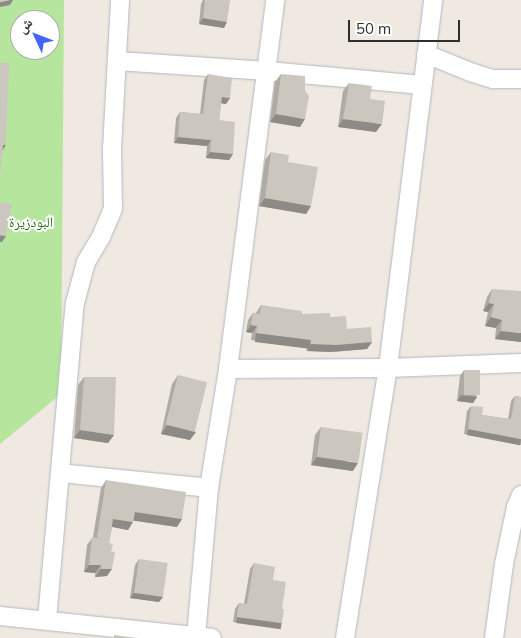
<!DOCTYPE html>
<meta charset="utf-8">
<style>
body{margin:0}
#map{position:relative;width:521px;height:638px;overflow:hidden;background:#efe9e1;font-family:Mulish,"Noto Naskh Arabic",sans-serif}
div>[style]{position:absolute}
.green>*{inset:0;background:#b6e59e}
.roads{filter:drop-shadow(0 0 1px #b4b7c1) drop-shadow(0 0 1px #b4b7c1)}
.street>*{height:18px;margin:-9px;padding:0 9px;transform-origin:9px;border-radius:9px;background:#fff}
.wall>*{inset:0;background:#afaba4}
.shaded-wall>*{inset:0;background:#8e8b86;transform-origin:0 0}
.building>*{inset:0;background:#cbc7bf;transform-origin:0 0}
span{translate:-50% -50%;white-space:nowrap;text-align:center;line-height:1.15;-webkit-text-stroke:4px #fff;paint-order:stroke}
.park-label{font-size:14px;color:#2c6e1b}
.north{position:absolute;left:10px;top:10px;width:50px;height:50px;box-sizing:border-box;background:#fff;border:1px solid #ababab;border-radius:50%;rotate:313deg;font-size:14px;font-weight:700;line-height:20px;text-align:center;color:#2e2e2e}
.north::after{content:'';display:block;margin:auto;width:18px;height:22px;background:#4264fb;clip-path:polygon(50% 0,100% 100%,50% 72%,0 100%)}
.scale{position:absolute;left:348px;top:20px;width:112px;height:22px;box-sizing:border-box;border:2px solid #2e2e2e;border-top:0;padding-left:6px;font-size:15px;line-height:18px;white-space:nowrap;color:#2e2e2e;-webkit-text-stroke:4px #fff;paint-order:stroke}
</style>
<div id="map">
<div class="green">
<i style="clip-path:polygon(evenodd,0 0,64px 0,61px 394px,0 444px,0 0,20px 20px,50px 20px,50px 50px,20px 50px,20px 20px)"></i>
</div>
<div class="roads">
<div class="street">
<i style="left:426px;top:54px;width:51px;rotate:22deg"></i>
<i style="left:473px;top:73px;width:21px;rotate:17deg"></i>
<i style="left:493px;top:79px;width:28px"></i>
<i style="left:117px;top:61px;width:151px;rotate:3.8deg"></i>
<i style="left:268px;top:71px;width:155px;rotate:5.2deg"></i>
<i style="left:228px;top:369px;width:160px;rotate:-0.4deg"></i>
<i style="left:388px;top:368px;width:133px;rotate:-2.2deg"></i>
<i style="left:60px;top:473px;width:150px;rotate:5.7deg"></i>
<i style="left:0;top:616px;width:213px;rotate:5.9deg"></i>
<i style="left:47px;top:620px;width:318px;rotate:-85deg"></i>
<i style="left:75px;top:303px;width:42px;rotate:-75deg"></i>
<i style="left:86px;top:262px;width:29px;rotate:-59deg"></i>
<i style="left:101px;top:237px;width:30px;rotate:-67deg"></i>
<i style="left:113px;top:209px;width:60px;rotate:-91deg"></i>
<i style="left:112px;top:149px;width:149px;rotate:-86.9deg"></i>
<i style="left:196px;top:636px;width:149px;rotate:-85deg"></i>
<i style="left:209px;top:488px;width:121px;rotate:-80.9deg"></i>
<i style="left:228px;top:369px;width:372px;rotate:-82.7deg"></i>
<i style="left:345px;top:638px;width:273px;rotate:-81deg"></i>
<i style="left:388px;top:368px;width:371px;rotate:-83deg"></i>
<i style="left:494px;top:638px;width:75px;rotate:-82.3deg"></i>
<i style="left:504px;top:564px;width:58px;rotate:-78.1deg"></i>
<i style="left:516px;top:507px;width:13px;rotate:-67deg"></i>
</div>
</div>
<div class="wall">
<i style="clip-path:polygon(203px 0,230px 0,224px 28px,199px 24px,201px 4px)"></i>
<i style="clip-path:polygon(208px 74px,230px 98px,226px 104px,221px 103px,219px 120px,233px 154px,229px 160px,206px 158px,207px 146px,174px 143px,176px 118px,180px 112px,200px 114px,204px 80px)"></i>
<i style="clip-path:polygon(281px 74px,305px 91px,300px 127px,270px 122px,275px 82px)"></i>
<i style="clip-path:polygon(349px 83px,370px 99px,376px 132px,338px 127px,343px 91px)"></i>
<i style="clip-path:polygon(271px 152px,288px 162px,311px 206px,306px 214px,259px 206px,265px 160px)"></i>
<i style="clip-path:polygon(492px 289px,521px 342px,495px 339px,496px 328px,485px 326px,488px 312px,483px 311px,487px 297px)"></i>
<i style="clip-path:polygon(261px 305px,302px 314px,330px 317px,347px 329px,372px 342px,367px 349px,331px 352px,307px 351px,306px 347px,251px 340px,252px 333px,246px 332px,248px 320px,253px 313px,256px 313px)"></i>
<i style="clip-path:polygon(464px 370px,477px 397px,473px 403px,457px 401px,460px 376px)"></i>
<i style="clip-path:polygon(178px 375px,190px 440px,161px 434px,172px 384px)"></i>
<i style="clip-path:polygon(84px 377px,114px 435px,108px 443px,74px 438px,78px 385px)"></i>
<i style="clip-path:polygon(515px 396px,521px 397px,521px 445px,464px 434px,467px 411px,471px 406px,482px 415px,508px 419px,511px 401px)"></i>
<i style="clip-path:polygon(321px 427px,353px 471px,311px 465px,315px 435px)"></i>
<i style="clip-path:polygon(106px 480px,182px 519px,177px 527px,133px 520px,128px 530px,112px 527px,109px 543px,111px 552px,107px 576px,95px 577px,95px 573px,84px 572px,87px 545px,93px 537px,101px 488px)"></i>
<i style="clip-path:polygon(139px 559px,163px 597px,159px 602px,130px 598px,135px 565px)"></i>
<i style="clip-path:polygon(254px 563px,273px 580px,282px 609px,282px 623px,278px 628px,233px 622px,235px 609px,239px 603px,244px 604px,250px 569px)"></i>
</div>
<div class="shaded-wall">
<i style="clip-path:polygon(10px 0,13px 0,10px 5px,0 7px,0 2px)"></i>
<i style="clip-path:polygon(203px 18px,227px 22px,224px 28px,199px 24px)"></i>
<i style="clip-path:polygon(222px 97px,230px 98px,226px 104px,218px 103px)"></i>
<i style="clip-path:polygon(276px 114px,305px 119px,300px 127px,270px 122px)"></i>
<i style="clip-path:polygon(343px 119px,382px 124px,376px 132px,338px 127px)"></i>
<i style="clip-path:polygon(178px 137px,211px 140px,207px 146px,174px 143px)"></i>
<i style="clip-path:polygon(3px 145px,6px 145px,2px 151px,0 151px)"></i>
<i style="clip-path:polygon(210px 152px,233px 154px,229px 160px,206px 158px)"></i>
<i style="clip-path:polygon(265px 198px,311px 206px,306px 214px,259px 206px)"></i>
<i style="clip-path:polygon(0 235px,6px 236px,2px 242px,0 242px)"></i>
<i style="clip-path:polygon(489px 303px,494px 304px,488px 312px,483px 311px)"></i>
<i style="clip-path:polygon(491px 317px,502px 320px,496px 328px,485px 326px)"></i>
<i style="clip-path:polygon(251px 325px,257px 326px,252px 333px,246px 332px)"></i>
<i style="clip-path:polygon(501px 331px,521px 333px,521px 342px,495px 339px)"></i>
<i style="left:256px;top:333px;width:55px;height:9px;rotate:7deg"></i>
<i style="clip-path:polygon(372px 342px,367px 349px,331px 352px,307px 351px,311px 344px)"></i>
<i style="clip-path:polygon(461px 395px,477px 397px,473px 403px,457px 401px)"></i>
<i style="clip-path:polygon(167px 425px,196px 432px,190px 440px,161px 434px)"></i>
<i style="left:468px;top:429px;width:54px;height:6px;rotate:11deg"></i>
<i style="clip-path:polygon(80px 430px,114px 435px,108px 443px,74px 438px)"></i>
<i style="clip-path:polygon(317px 457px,358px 463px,353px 471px,311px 465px)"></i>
<i style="clip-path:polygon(135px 512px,182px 519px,177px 527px,129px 520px)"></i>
<i style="clip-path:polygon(113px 519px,133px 522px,128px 530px,108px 526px)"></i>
<i style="clip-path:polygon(89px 565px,101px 565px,95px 573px,84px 572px)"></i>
<i style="clip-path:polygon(101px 569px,112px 569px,107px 576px,95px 577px)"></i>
<i style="clip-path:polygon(134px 593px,163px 597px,159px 602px,130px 598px)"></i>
<i style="left:237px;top:617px;width:45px;height:6px;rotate:8deg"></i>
</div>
<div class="building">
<i style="clip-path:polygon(0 0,10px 0,0 2px)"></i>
<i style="clip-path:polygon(205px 0,230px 0,227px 22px,203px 18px)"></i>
<i style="clip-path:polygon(0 63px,9px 63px,6px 145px,3px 145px,0 175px)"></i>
<i style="clip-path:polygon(208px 74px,232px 78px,230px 98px,222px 97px,219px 120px,235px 122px,233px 154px,210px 152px,211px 140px,178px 137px,180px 112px,203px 114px)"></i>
<i style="clip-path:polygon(281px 74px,305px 76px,305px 91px,309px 96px,305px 119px,276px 114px)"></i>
<i style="clip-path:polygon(349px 83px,372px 86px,370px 99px,385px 101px,382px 124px,343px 119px)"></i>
<i style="clip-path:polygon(271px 152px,289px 155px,288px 162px,318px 167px,311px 206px,265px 198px)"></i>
<i style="clip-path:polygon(0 202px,12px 204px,6px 236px,0 235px)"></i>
<i style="clip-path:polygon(492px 289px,521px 291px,521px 333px,501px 331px,502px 320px,491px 317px,494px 304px,489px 303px)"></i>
<i style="clip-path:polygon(261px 305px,302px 311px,302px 314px,330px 313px,330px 317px,346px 316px,347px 329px,371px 327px,372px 342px,336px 345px,311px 344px,311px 340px,256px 333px,257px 326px,251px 325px,253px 313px,260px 314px)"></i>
<i style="left:464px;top:370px;width:16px;height:25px"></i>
<i style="left:178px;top:375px;width:30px;height:51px;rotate:14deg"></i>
<i style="clip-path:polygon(84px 377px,116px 377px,114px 435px,80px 430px)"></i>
<i style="clip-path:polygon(515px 396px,521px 397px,521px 439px,468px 429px,471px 406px,483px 407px,482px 415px,511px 419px)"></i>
<i style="left:321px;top:427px;width:42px;height:30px;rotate:8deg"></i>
<i style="clip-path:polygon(106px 480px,186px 492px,182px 519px,135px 512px,133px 522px,113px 519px,109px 543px,113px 544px,111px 552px,115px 552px,112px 569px,101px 569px,101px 565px,89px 565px,92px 537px,97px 538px)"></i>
<i style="left:139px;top:559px;width:29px;height:34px;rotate:8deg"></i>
<i style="clip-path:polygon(254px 563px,275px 567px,273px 580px,286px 582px,282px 609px,284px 609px,282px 623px,237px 617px,239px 603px,247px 604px)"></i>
<i style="clip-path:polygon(114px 635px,138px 638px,114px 638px)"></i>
</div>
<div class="park-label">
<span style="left:31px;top:222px">البودزيرة</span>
</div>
<div class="north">ش</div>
<div class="scale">50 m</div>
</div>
